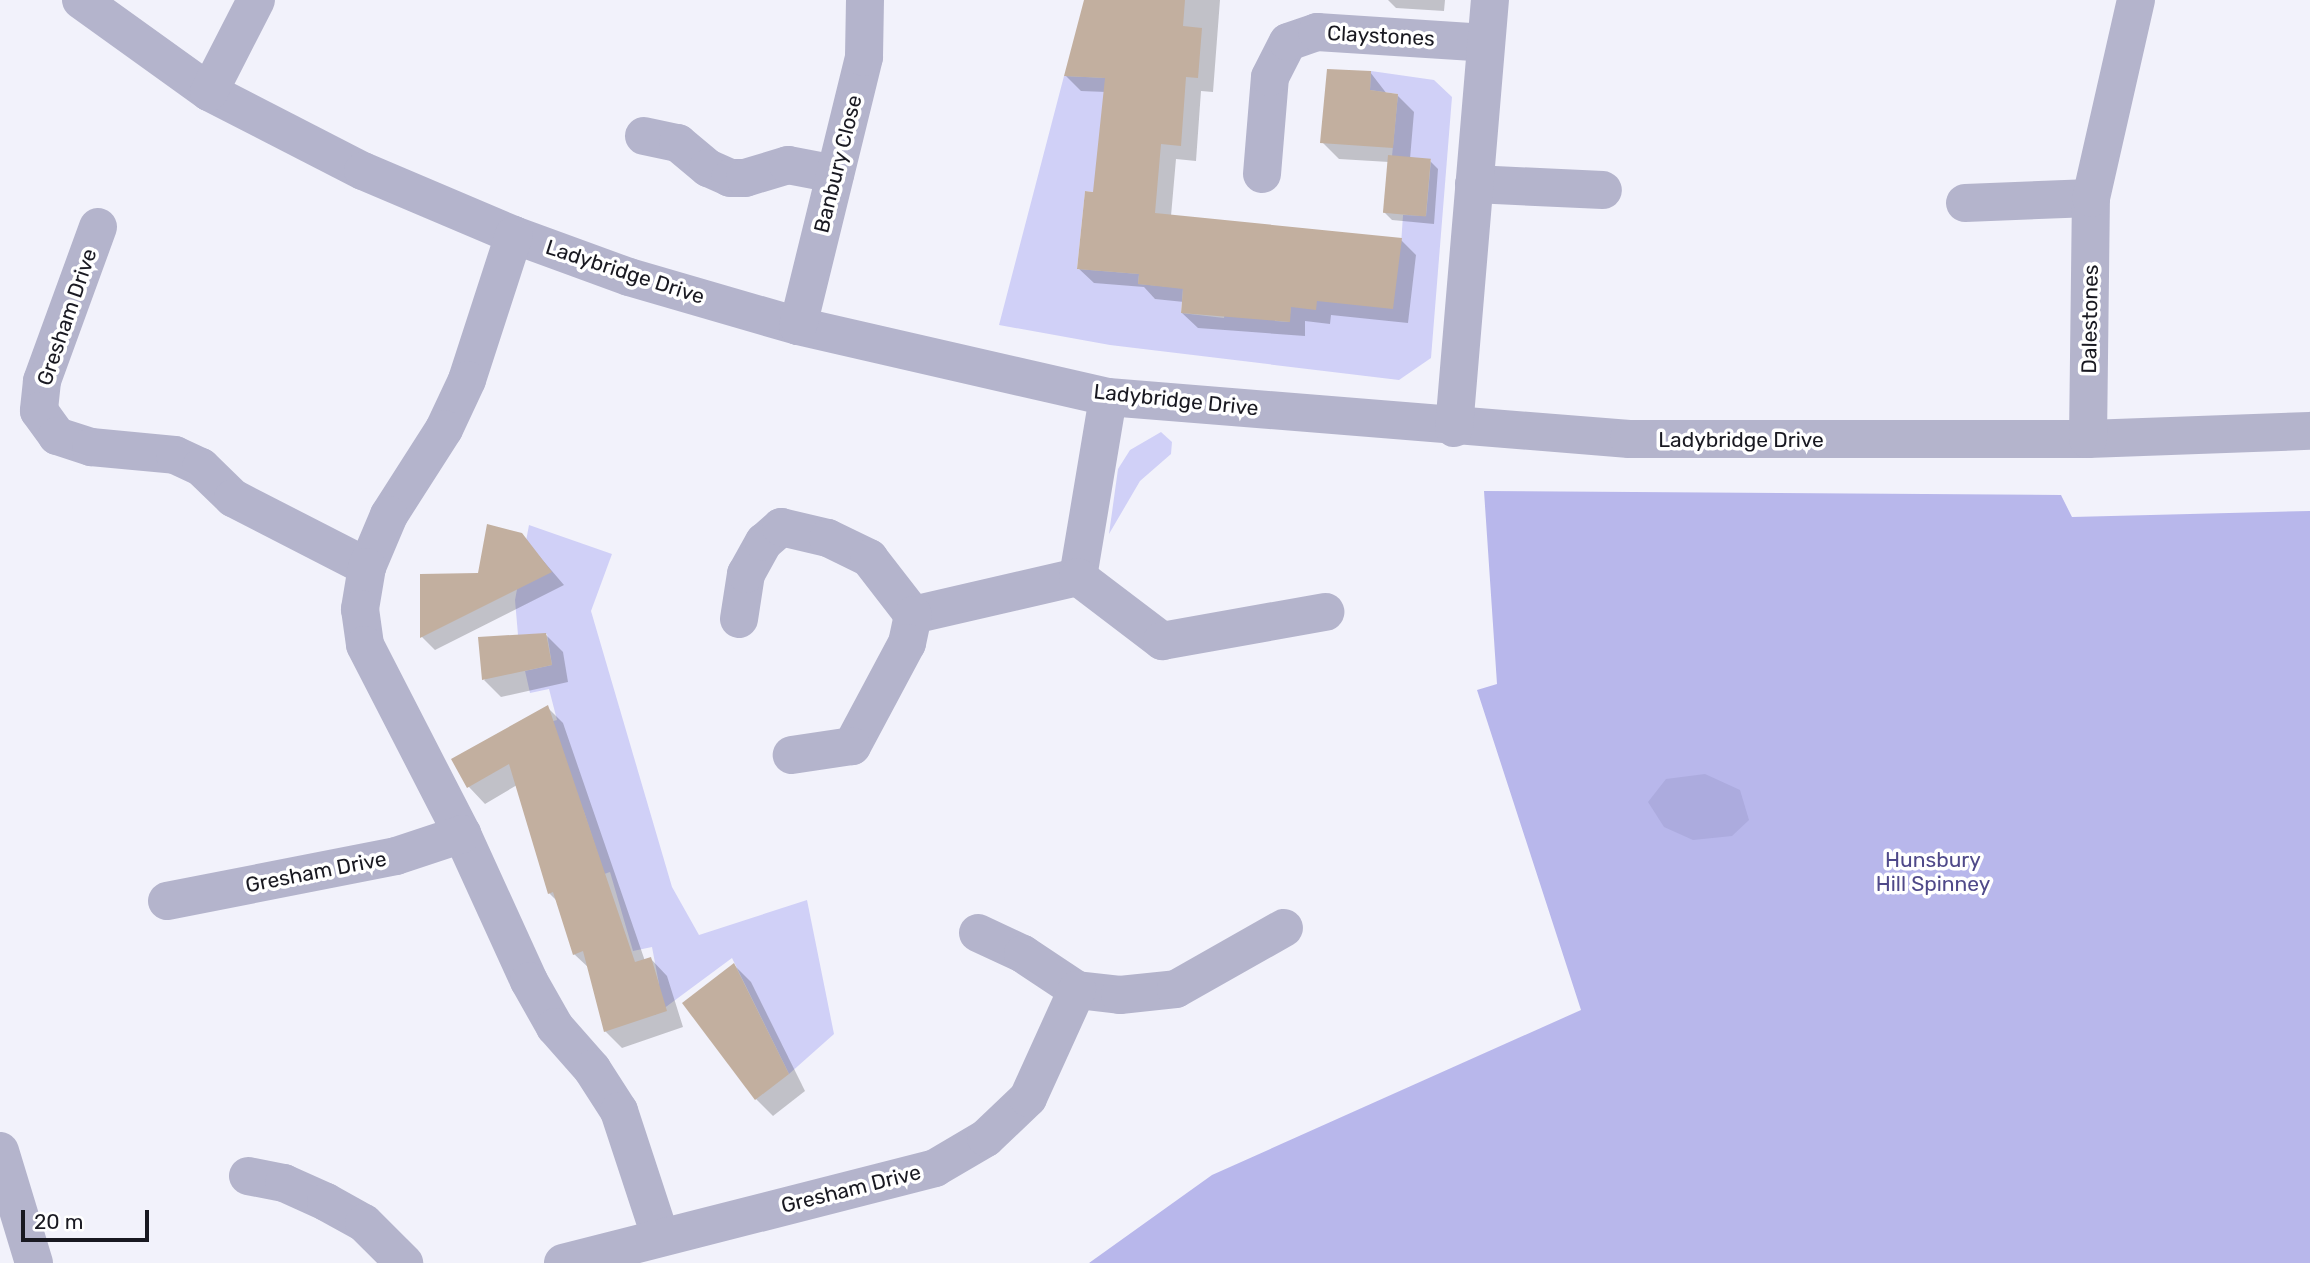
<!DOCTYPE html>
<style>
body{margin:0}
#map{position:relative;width:2310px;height:1263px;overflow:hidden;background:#f2f2fb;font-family:Rubik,sans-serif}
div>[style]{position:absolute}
.green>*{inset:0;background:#d0d0f7}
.forest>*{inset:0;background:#b8b7eb}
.water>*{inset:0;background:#acabde}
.shadow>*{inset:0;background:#0003}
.building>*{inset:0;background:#c2af9f;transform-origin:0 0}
.minor>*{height:38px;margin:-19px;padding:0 19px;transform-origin:19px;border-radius:19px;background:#b4b4cc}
span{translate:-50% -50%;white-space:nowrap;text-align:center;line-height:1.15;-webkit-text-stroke:7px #fff;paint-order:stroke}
.street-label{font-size:21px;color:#191921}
.park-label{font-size:21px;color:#4f4989}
.scale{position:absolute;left:21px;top:1210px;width:128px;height:32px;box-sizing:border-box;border:4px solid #191921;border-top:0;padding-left:9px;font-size:21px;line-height:24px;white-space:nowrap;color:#191921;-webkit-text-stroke:5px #fff;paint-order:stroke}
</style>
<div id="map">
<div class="green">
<i style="clip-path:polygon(1371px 71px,1434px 80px,1452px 97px,1431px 358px,1399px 380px,1110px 345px,999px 325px,1064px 76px,1106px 78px,1112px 194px,1085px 191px,1077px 269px,1139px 274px,1138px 284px,1183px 288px,1181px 313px,1224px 318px,1226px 300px,1277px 304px,1275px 321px,1289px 322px,1291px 307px,1317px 300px,1330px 302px,1401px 245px,1403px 215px,1426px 216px,1431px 160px,1392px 156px,1398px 94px,1370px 90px)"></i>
<i style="clip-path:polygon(1161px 432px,1172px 442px,1171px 454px,1140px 481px,1109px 534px,1118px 469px,1130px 450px)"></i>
<i style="clip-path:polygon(529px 525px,612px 554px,591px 611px,672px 887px,699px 935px,807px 900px,834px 1034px,789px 1074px,732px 958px,655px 1015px,642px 990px,659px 984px,652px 947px,633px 951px,610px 872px,581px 882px,600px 861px,584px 812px,542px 724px,557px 720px,549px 689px,530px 693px,525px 671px,552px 665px,547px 634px,518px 635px,515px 600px)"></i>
</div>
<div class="forest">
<i style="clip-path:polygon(1484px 491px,2061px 495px,2072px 517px,2310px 511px,2310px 1263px,1089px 1263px,1212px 1175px,1581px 1010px,1477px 690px,1497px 684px)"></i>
</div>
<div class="water">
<i style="clip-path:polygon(1705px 774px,1740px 790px,1749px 820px,1732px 836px,1693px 840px,1664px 827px,1648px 802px,1666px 779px)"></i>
</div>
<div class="shadow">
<i style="clip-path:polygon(1086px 0,1220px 0,1213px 92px,1201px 91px,1196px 161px,1176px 159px,1171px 216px,1401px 240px,1416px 255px,1408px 323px,1331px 315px,1330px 324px,1305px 321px,1305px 336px,1198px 328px,1182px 313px,1184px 302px,1155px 299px,1144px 287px,1094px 283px,1078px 268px,1095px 193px,1106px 92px,1081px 91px,1066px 76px)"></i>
<i style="clip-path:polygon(1388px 0,1445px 0,1444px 11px,1396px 8px)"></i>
<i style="clip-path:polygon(1370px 72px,1387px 94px,1397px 95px,1414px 112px,1410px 159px,1430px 161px,1438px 169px,1434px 224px,1392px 220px,1384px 212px,1389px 162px,1339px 159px,1322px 142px)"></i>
<i style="clip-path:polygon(521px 535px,564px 585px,435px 650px,422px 637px,422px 576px,479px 575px)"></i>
<i style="clip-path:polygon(546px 635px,563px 652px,568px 682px,501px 697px,484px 680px)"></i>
<i style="clip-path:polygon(547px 707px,563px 723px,645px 961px,651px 959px,667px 976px,683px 1027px,622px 1048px,605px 1031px,590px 969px,574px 954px,558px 902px,549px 893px,517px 785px,485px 804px,469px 787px,453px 760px)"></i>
<i style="clip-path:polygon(734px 965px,751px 982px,805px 1091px,773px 1116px,756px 1099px)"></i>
</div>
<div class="building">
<i style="clip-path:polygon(1084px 0,1185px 0,1183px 26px,1202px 28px,1198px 78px,1186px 77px,1181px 146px,1161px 144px,1155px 213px,1402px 238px,1393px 309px,1317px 301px,1316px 310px,1291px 307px,1290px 322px,1181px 313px,1183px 289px,1138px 284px,1139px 274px,1077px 269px,1085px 191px,1093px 192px,1105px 78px,1064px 76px)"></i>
<i style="clip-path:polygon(1327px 69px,1371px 71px,1370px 90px,1398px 94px,1393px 148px,1320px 143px)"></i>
<i style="left:1388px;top:155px;width:43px;height:58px;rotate:5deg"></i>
<i style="clip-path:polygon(487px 524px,522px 533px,552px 572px,420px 638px,420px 574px,478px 573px)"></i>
<i style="clip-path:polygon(546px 633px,552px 665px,482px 680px,478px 637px)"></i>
<i style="clip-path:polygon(548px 705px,635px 962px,651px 957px,667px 1011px,604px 1032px,583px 951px,573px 955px,553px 892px,548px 894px,509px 764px,467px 788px,451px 759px)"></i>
<i style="clip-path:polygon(734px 963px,789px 1074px,755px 1100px,682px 1003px)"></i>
</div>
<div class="minor">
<i style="left:81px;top:0;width:158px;rotate:35.7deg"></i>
<i style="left:209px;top:92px;width:173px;rotate:27.2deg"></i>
<i style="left:363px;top:171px;width:164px;rotate:23deg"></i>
<i style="left:514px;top:235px;width:122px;rotate:20.1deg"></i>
<i style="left:629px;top:277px;width:176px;rotate:16.2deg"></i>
<i style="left:798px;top:326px;width:318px;rotate:12.9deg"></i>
<i style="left:1108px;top:397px;width:523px;rotate:4.61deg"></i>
<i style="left:1629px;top:439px;width:459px"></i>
<i style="left:2088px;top:439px;width:222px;rotate:-2.1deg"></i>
<i style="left:209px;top:92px;width:103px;rotate:-62.9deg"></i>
<i style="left:644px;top:136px;width:35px;rotate:12deg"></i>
<i style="left:678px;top:143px;width:39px;rotate:40deg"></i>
<i style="left:708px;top:168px;width:24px;rotate:24deg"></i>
<i style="left:730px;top:178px;width:15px"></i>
<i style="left:745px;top:178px;width:45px;rotate:-16.8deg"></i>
<i style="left:788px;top:165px;width:48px;rotate:10.8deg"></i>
<i style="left:1262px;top:174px;width:97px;rotate:-85.3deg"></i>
<i style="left:1270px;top:77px;width:39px;rotate:-63deg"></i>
<i style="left:1288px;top:42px;width:31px;rotate:-19deg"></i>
<i style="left:1317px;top:32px;width:169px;rotate:3.7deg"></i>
<i style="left:1474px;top:184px;width:129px;rotate:2.7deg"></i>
<i style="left:1965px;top:203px;width:126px;rotate:-2.3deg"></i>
<i style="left:98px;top:227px;width:164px;rotate:110deg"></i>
<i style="left:42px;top:381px;width:30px;rotate:96deg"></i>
<i style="left:39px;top:411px;width:31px;rotate:54deg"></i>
<i style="left:57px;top:436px;width:36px;rotate:18deg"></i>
<i style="left:91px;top:447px;width:84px;rotate:5.4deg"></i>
<i style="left:175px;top:455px;width:29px;rotate:25deg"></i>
<i style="left:201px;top:467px;width:45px;rotate:44.1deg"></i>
<i style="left:233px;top:498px;width:151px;rotate:27.2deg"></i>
<i style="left:514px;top:235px;width:152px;rotate:108deg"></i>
<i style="left:467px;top:380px;width:54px;rotate:115.1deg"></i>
<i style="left:444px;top:429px;width:102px;rotate:122.6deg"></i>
<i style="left:389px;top:515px;width:56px;rotate:112.9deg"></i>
<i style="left:367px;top:567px;width:43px;rotate:99.5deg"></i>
<i style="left:360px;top:609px;width:36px;rotate:82deg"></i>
<i style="left:365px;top:645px;width:212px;rotate:62.8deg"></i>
<i style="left:462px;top:834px;width:162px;rotate:65.5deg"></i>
<i style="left:529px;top:981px;width:53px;rotate:60.5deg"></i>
<i style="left:555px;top:1027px;width:56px;rotate:48.6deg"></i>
<i style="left:592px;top:1069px;width:50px;rotate:57.3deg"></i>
<i style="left:619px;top:1111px;width:132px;rotate:71.8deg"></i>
<i style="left:798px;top:326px;width:277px;rotate:-76.2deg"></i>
<i style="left:864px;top:57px;width:57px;rotate:-89deg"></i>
<i style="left:1454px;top:428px;width:430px;rotate:-85.2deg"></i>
<i style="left:2088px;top:439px;width:241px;rotate:-89.3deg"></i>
<i style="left:2091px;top:198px;width:203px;rotate:-77.2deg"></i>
<i style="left:1078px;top:577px;width:182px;rotate:-80.5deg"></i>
<i style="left:913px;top:615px;width:169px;rotate:-13deg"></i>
<i style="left:1078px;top:577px;width:106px;rotate:37.3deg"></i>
<i style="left:1162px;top:641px;width:166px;rotate:-10.1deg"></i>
<i style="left:739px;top:619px;width:46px;rotate:-81.2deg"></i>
<i style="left:746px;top:574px;width:37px;rotate:-61deg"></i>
<i style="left:764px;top:542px;width:23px;rotate:-41deg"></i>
<i style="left:781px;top:527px;width:48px;rotate:13.2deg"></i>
<i style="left:828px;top:538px;width:46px;rotate:26deg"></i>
<i style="left:869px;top:558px;width:72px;rotate:52.3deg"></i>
<i style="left:913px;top:615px;width:29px;rotate:102deg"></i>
<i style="left:907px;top:643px;width:117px;rotate:118.1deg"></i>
<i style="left:852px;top:746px;width:61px;rotate:171.5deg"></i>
<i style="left:167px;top:901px;width:233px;rotate:-11.1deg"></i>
<i style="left:396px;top:856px;width:70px;rotate:-18.4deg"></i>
<i style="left:978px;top:933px;width:50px;rotate:25deg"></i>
<i style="left:1023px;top:954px;width:65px;rotate:33.7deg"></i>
<i style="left:1077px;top:990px;width:43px;rotate:6.6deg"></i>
<i style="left:1120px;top:995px;width:56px;rotate:-6.1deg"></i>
<i style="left:1176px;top:989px;width:124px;rotate:-29.5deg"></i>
<i style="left:0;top:1151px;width:117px;rotate:73.1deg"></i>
<i style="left:248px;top:1176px;width:37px;rotate:11deg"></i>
<i style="left:284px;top:1183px;width:46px;rotate:24.3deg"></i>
<i style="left:326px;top:1202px;width:43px;rotate:28.9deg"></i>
<i style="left:364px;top:1223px;width:57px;rotate:45deg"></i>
<i style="left:563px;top:1263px;width:384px;rotate:-14.3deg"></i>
<i style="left:935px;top:1168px;width:59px;rotate:-30.5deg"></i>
<i style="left:986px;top:1138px;width:58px;rotate:-43.6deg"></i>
<i style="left:1028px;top:1098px;width:119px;rotate:-65.6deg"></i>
</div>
<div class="street-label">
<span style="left:1381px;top:36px;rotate:3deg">Claystones</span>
<span style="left:838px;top:164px;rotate:-76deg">Banbury Close</span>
<span style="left:625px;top:272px;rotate:18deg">Ladybridge Drive</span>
<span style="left:67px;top:317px;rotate:-71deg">Gresham Drive</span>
<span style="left:2090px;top:319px;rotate:-89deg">Dalestones</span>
<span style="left:1176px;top:400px;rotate:6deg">Ladybridge Drive</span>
<span style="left:1741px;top:440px">Ladybridge Drive</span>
<span style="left:316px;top:872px;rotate:-11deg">Gresham Drive</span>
<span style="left:851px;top:1189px;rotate:-14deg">Gresham Drive</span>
</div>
<div class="park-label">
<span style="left:1933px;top:872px">Hunsbury<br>Hill Spinney</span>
</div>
<div class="scale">20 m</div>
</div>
